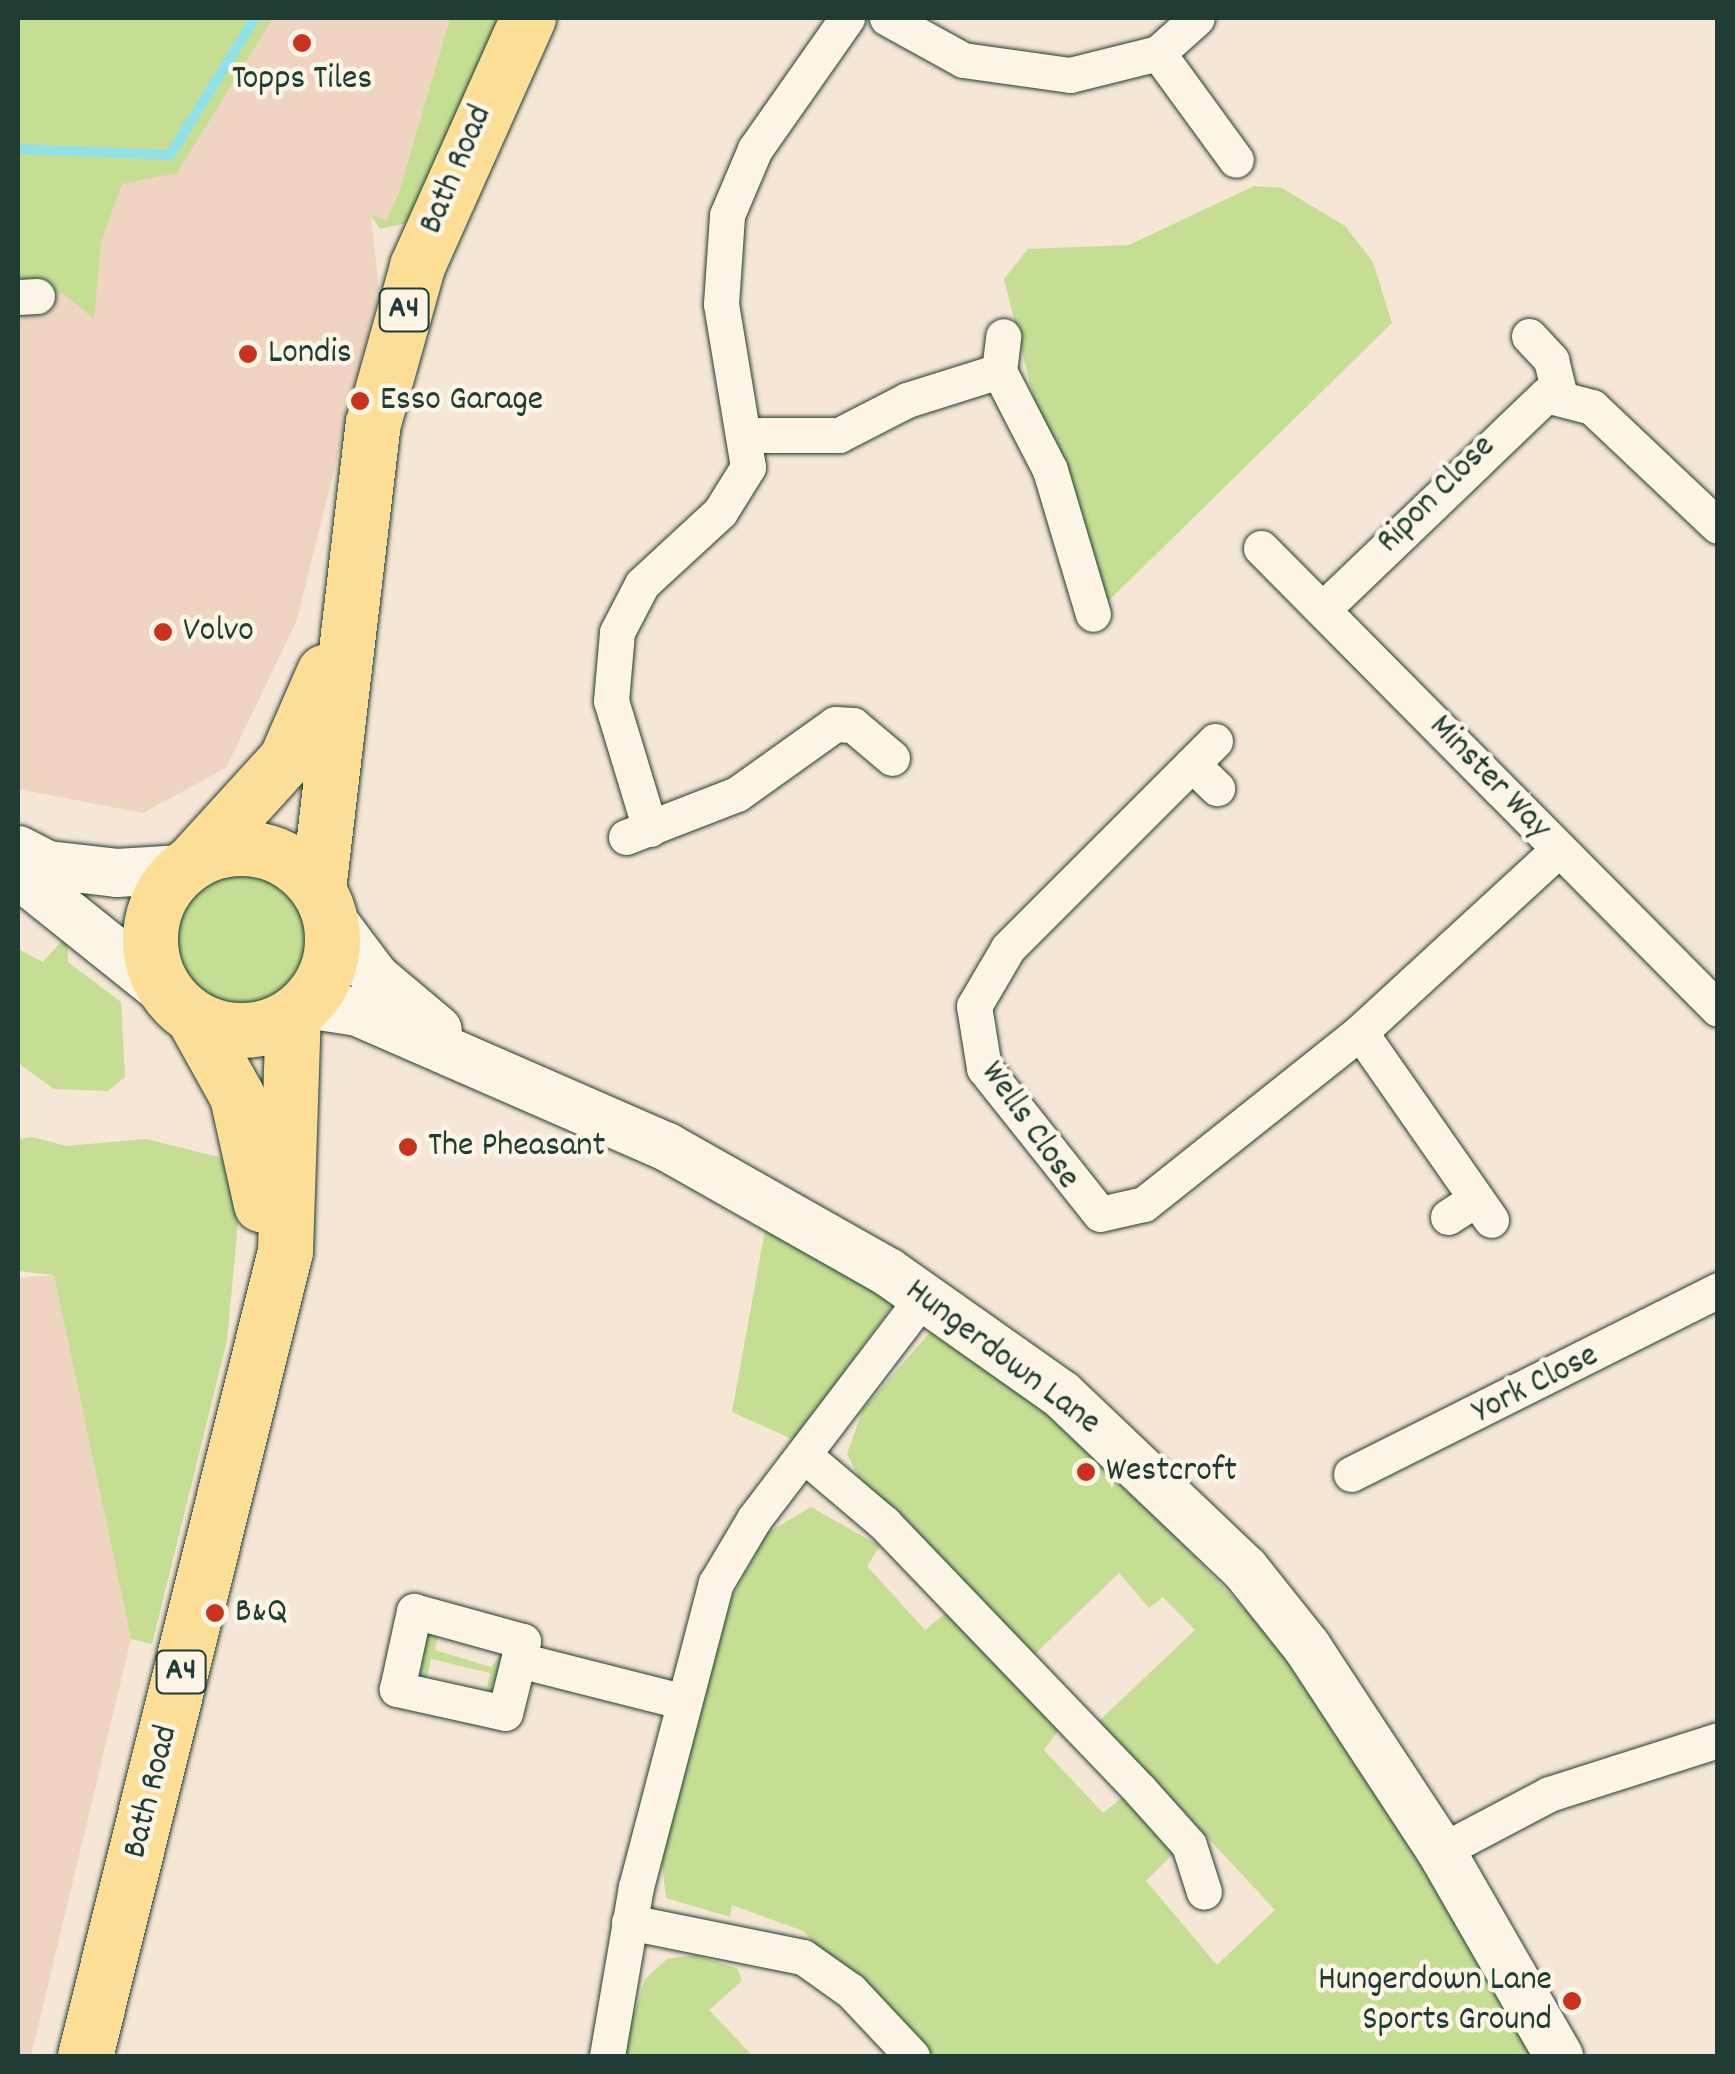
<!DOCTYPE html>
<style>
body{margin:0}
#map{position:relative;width:1735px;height:2074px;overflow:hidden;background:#f6e6d5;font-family:Dekko,sans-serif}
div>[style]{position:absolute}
.built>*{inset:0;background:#efd4c1}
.green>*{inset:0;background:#c5de94}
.round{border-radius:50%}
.stream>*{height:10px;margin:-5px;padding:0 5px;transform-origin:5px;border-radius:5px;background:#8fe1e5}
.roads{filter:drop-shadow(0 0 2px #1f3d34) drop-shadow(0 0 2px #1f3d34)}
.minor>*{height:35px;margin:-17.5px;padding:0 17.5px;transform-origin:17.5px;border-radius:17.5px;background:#fcf5e5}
.secondary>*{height:48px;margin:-24px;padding:0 24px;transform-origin:24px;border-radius:24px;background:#fcf5e5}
.primary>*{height:55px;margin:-27.5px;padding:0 27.5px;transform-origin:27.5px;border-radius:27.5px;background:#fcde96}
.primary>.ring{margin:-27.5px;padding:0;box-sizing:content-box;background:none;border:55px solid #fcde96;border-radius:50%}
.dots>*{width:28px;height:28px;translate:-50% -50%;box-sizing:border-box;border:5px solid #fcf5e5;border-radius:50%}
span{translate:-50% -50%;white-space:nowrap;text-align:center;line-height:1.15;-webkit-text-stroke:9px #fcf5e5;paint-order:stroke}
.shield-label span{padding:2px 8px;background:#fcf5e5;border:2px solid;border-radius:8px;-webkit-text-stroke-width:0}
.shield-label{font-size:32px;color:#1f3d34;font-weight:700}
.poi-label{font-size:35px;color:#1f3d34}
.left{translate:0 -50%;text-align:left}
.right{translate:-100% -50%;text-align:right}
.street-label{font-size:35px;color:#1f3d34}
.frame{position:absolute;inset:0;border:20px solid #1f3d34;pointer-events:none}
</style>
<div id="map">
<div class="built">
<i style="clip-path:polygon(18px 18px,450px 18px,399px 192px,387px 220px,371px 217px,379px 289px,297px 620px,226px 768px,143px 813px,18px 789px)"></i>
<i style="clip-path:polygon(54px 1275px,131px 1639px,31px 2056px,18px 2056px,18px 1278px)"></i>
</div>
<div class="green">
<i style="clip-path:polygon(273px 18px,177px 173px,122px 184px,101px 242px,94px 319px,64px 294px,18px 282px,19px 18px)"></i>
<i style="clip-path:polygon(450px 18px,513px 18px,419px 220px,380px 229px,371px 216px,387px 220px,399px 192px)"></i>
<i style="clip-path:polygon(1254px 186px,1282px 188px,1345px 226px,1373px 262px,1392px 323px,1089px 620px,1004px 279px,1028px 249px,1129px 245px)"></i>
<i class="round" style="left:174px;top:869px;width:136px;height:136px"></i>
<i style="clip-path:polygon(67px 935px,68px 962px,121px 1002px,125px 1077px,108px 1091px,54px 1089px,18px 1063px,18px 949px,43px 962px)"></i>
<i style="clip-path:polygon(33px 1137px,66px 1146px,146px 1139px,222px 1158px,238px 1222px,227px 1341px,152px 1644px,131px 1639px,54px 1275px,18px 1271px,18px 1139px)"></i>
<i style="clip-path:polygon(767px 1219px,896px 1301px,794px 1440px,732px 1412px)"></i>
<i style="clip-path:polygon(931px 1331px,1074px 1430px,1312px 1680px,1538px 2056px,926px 2056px,803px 1931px,732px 1905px,730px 1917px,666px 1898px,661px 1855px,731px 1599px,767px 1533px,811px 1507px,880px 1546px,867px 1566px,925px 1630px,951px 1609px,1061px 1727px,1044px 1750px,1103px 1813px,1123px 1797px,1173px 1854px,1146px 1881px,1217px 1965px,1275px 1910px,1099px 1721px,1195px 1630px,1163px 1597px,1149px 1608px,1119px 1573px,1035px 1654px,859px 1478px,847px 1454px,863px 1409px)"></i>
<i style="clip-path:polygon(440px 1627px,435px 1650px,491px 1667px,504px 1651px,496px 1691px,486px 1693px,490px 1673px,431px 1659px,426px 1681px,420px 1677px,427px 1632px)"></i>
<i style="clip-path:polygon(695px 1955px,737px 1968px,742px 1981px,709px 2010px,753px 2056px,621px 2056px,645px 1979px,667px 1959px)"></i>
</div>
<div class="stream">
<i style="left:18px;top:149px;width:152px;rotate:2.3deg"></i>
<i style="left:170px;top:155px;width:161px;rotate:-58.2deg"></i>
</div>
<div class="roads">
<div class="minor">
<i style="left:887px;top:18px;width:87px;rotate:28.9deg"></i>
<i style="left:963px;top:60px;width:108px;rotate:8deg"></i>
<i style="left:1070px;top:75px;width:91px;rotate:-14deg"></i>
<i style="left:1158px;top:53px;width:52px;rotate:-41.9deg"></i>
<i style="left:1158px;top:53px;width:132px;rotate:53.9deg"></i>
<i style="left:18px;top:297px;width:19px;rotate:-3deg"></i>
<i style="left:1529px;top:336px;width:33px;rotate:47deg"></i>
<i style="left:1551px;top:360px;width:34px;rotate:76deg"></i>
<i style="left:999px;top:371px;width:35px;rotate:-83deg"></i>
<i style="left:748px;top:435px;width:91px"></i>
<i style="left:839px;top:435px;width:76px;rotate:-27.2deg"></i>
<i style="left:907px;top:400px;width:96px;rotate:-17.5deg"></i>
<i style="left:999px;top:371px;width:111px;rotate:62.7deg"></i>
<i style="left:1050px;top:470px;width:150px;rotate:73.4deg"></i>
<i style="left:1261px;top:548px;width:649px;rotate:45.25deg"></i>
<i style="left:1323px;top:609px;width:309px;rotate:-43.8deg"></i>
<i style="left:1546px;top:395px;width:48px;rotate:14.6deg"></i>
<i style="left:1592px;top:407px;width:173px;rotate:43.4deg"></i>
<i style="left:1215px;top:741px;width:293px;rotate:135deg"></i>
<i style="left:1008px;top:948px;width:67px;rotate:120.4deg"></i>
<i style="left:974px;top:1006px;width:63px;rotate:80.8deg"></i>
<i style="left:984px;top:1068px;width:186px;rotate:51.5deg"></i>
<i style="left:1100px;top:1214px;width:45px;rotate:-12.8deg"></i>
<i style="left:1144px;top:1204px;width:276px;rotate:-38.5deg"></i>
<i style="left:1360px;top:1032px;width:270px;rotate:-42.6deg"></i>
<i style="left:1192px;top:764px;width:35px;rotate:44deg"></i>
<i style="left:650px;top:829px;width:134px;rotate:-106.9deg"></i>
<i style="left:611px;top:701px;width:69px;rotate:-85deg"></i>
<i style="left:617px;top:632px;width:54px;rotate:-62.5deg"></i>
<i style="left:642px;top:584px;width:106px;rotate:-42.7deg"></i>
<i style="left:720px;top:512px;width:53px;rotate:-58.1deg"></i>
<i style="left:748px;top:467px;width:165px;rotate:-99.4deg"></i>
<i style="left:721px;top:304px;width:89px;rotate:-86.1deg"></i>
<i style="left:727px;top:215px;width:72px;rotate:-67deg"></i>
<i style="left:755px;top:149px;width:160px;rotate:-54.9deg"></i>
<i style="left:626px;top:837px;width:119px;rotate:-21.2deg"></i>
<i style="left:737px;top:794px;width:120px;rotate:-35.5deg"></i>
<i style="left:835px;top:724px;width:18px;rotate:3deg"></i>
<i style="left:853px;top:725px;width:51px;rotate:40.2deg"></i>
<i style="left:1360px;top:1032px;width:229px;rotate:55.1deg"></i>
<i style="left:1448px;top:1217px;width:33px;rotate:-33deg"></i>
<i style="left:805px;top:1456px;width:104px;rotate:40.3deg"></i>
<i style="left:884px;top:1523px;width:368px;rotate:46.2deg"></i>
<i style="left:1139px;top:1789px;width:75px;rotate:48.2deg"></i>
<i style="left:1189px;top:1845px;width:49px;rotate:72.3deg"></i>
<i style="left:1351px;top:1474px;width:411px;rotate:-26.6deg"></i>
<i style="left:414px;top:1611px;width:113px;rotate:15.4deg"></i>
<i style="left:523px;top:1641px;width:74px;rotate:104deg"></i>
<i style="left:505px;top:1713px;width:111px;rotate:-167.5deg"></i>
<i style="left:397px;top:1689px;width:80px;rotate:-77.7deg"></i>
<i style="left:519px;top:1660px;width:167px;rotate:14.2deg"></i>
<i style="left:1441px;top:1851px;width:122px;rotate:-27.8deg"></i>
<i style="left:1549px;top:1794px;width:177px;rotate:-17.7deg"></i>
<i style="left:629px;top:1922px;width:177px;rotate:11.4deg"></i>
<i style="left:803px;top:1957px;width:59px;rotate:35.3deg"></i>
<i style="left:851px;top:1991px;width:89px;rotate:46.8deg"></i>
<i style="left:607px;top:2056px;width:171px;rotate:-80.3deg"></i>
<i style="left:636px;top:1887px;width:314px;rotate:-75.3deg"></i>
<i style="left:716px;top:1583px;width:74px;rotate:-59.3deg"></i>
<i style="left:754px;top:1519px;width:279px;rotate:-52.7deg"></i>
</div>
<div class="secondary">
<i style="left:18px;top:850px;width:34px;rotate:27deg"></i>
<i style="left:48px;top:865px;width:69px;rotate:6.6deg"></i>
<i style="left:117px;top:873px;width:66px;rotate:-3.5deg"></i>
<i style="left:18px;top:874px;width:192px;rotate:38.7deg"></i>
<i style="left:330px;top:917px;width:75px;rotate:53.1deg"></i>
<i style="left:375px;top:977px;width:82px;rotate:40.1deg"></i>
<i style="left:306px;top:1004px;width:53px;rotate:8.7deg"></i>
<i style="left:358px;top:1012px;width:337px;rotate:23.6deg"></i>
<i style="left:667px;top:1147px;width:254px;rotate:29.5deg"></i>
<i style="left:888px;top:1272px;width:212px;rotate:35.2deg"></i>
<i style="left:1061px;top:1394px;width:254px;rotate:43.6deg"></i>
<i style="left:1245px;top:1569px;width:100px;rotate:51.5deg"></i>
<i style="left:1307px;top:1647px;width:244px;rotate:56.7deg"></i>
<i style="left:1441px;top:1851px;width:237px;rotate:60.1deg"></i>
</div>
<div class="primary">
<i class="ring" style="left:150px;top:848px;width:127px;height:127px"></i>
<i style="left:194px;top:860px;width:137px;rotate:-47.7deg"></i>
<i style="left:286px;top:759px;width:95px;rotate:-66.4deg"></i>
<i style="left:318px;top:889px;width:469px;rotate:-83.3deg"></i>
<i style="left:373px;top:423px;width:163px;rotate:-74.3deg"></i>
<i style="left:417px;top:266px;width:272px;rotate:-65.9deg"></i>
<i style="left:193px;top:1017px;width:90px;rotate:60.9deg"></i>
<i style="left:237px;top:1096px;width:111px;rotate:77.5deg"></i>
<i style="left:85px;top:2056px;width:829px;rotate:-76.05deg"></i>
<i style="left:285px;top:1251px;width:236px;rotate:-88.1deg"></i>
</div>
</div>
<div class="dots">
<i style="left:302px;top:43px;background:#c8321e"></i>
<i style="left:248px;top:354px;background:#c8321e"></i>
<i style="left:360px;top:401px;background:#c8321e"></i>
<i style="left:163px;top:632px;background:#c8321e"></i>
<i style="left:408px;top:1147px;background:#c8321e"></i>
<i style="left:1086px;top:1472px;background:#c8321e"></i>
<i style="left:215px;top:1613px;background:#c8321e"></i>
<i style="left:1572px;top:2001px;background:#c8321e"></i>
</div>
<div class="shield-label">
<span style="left:404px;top:310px">A4</span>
<span style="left:181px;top:1672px">A4</span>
</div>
<div class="poi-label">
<span style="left:302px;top:80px">Topps Tiles</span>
<span class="left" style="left:268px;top:354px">Londis</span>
<span class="left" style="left:380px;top:401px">Esso Garage</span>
<span class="left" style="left:183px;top:632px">Volvo</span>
<span class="left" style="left:428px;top:1147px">The Pheasant</span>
<span class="left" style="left:1106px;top:1472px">Westcroft</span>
<span class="left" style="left:235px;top:1613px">B&amp;Q</span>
<span class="right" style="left:1552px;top:2001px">Hungerdown Lane<br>Sports Ground</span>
</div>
<div class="street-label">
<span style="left:457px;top:170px;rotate:-67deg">Bath Road</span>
<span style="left:1437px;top:495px;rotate:-45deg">Ripon Close</span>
<span style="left:1489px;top:778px;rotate:46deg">Minster Way</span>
<span style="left:1029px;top:1126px;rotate:55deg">Wells Close</span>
<span style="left:1002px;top:1358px;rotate:37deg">Hungerdown Lane</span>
<span style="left:1536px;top:1385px;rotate:-27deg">York Close</span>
<span style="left:152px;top:1792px;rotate:-76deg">Bath Road</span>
</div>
<div class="frame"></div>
</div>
